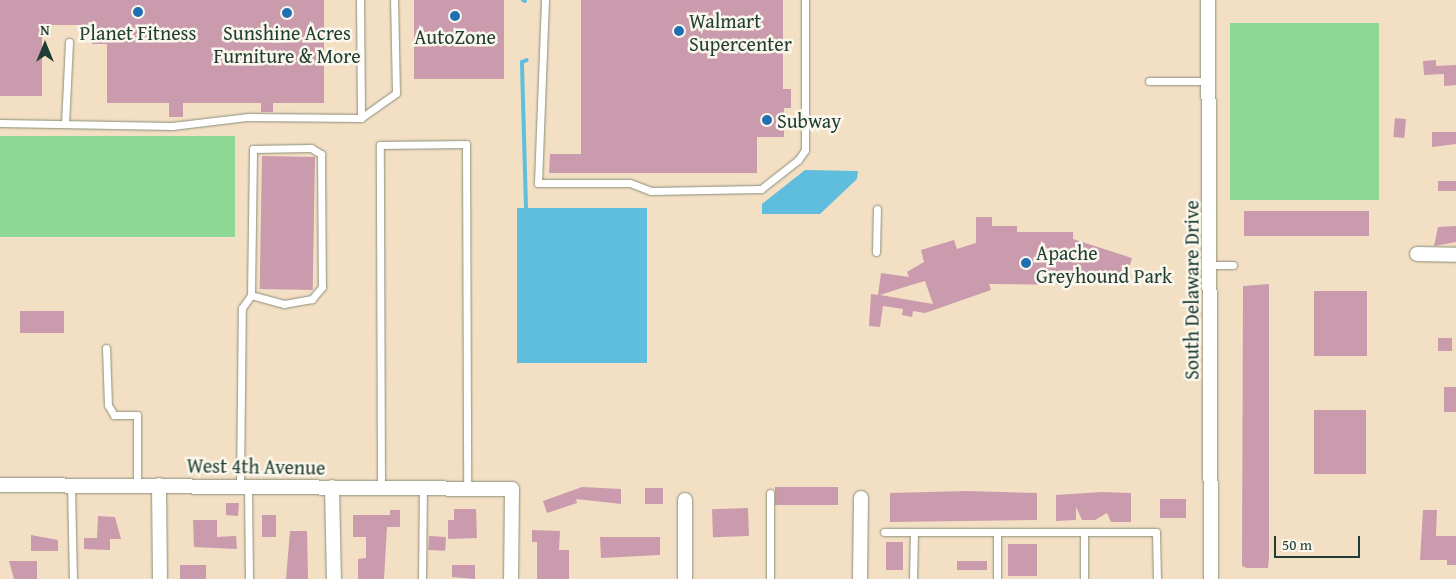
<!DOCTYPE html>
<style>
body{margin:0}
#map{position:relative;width:1456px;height:579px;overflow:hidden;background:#f3dfc3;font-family:"Gentium Book Plus",serif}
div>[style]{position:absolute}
.green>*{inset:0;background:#8ed895;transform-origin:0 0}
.water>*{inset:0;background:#5fbddd;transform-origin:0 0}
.stream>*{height:4px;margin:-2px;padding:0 2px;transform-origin:2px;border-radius:2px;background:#5fbddd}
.building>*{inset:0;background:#ca9bad;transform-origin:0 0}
.roads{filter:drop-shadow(0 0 1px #898e7c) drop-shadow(0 0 1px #898e7c)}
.lane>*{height:7px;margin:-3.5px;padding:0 3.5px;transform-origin:3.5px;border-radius:3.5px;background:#fff}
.street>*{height:14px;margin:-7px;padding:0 7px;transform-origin:7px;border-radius:7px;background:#fff}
.dots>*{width:14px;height:14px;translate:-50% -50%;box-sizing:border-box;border:2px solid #fbf7ec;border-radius:50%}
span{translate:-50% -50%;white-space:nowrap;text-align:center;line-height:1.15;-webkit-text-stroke:5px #fbf7ec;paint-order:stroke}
.poi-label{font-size:20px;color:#1f3d34}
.left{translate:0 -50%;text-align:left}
.street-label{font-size:20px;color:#1f3d34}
.north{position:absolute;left:20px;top:20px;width:50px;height:50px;-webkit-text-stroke:4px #fbf7ec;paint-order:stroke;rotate:0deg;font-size:14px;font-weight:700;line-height:20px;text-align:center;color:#1f3d34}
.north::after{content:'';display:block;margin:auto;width:18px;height:22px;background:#1f3d34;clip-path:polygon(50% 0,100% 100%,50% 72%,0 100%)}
.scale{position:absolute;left:1274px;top:536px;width:86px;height:22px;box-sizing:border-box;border:2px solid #1f3d34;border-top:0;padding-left:6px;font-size:15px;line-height:18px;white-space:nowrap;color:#1f3d34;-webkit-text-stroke:4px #fbf7ec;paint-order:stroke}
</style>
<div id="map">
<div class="green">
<i style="left:1230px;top:23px;width:149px;height:177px"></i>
<i style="left:0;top:136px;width:235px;height:101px"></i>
</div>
<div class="water">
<i style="clip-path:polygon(805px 170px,858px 171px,857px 179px,820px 214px,762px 214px,762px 204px)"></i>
<i style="left:517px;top:208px;width:130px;height:155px"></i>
</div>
<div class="stream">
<i style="left:523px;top:0;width:2px;rotate:27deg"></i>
<i style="left:526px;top:208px;width:146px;rotate:-91.6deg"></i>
<i style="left:522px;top:62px;width:5px;rotate:-22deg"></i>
</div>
<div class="building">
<i style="clip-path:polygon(0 0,324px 0,324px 103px,273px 103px,273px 112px,261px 112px,261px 103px,183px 103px,183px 117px,169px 117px,169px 103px,107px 103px,107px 44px,92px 44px,92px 25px,42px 25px,42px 96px,0 96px)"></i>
<i style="left:414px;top:0;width:90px;height:79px"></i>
<i style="clip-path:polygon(581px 0,783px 0,783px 89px,791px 89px,791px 108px,784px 108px,784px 137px,757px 137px,757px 173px,549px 173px,550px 154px,581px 154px)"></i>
<i style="clip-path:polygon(1436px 60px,1436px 66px,1456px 65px,1456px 85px,1444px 86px,1444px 74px,1424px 75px,1423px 61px)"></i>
<i style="left:1395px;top:118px;width:11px;height:19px;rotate:5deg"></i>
<i style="clip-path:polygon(1432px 132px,1456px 132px,1456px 144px,1432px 147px)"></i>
<i style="left:262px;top:156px;width:53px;height:133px;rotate:1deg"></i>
<i style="left:1438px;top:181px;width:18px;height:10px"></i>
<i style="left:1244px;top:211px;width:125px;height:25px"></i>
<i style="clip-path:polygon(evenodd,976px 217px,992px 217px,992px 226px,1017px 226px,1017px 232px,1073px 232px,1073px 239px,1132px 258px,1124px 286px,1073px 272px,1069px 285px,989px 284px,991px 290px,925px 313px,913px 311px,912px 317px,902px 315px,903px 309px,883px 306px,880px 327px,869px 326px,871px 294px,878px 295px,881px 273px,909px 277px,907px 272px,924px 262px,921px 250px,954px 240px,957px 249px,976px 243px,976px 217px,925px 281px,933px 304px,880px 295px,911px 285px,925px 281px)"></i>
<i style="clip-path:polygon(1456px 226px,1456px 242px,1434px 246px,1438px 227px)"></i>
<i style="clip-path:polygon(1269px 284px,1269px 557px,1268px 568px,1247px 568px,1242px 566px,1243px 286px)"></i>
<i style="left:1314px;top:291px;width:53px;height:65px"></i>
<i style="left:20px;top:311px;width:44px;height:22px"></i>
<i style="left:1438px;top:338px;width:14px;height:13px"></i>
<i style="left:1456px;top:387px;width:25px;height:12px;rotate:90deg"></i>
<i style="left:1314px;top:410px;width:52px;height:64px"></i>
<i style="clip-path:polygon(582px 487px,621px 489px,621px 504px,576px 499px,577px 503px,547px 513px,543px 501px)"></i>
<i style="left:838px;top:487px;width:18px;height:63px;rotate:90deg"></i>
<i style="left:645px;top:488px;width:18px;height:16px"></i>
<i style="clip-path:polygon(967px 491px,1037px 493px,1037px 520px,890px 522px,890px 493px)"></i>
<i style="clip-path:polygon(1101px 492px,1131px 493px,1131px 522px,1111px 522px,1107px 513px,1095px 520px,1082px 520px,1076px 507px,1076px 520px,1056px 521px,1056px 495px)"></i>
<i style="left:1160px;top:499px;width:26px;height:19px"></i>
<i style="clip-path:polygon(226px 503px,239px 503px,238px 516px,226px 515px)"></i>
<i style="left:748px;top:508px;width:28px;height:36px;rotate:88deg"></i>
<i style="clip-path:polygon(454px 509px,476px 509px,477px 538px,448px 539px,448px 520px,454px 520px)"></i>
<i style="clip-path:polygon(390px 510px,400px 510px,400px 527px,387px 527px,384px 579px,358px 579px,358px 559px,366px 558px,366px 537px,353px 537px,353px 515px,390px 515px)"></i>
<i style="clip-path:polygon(1423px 510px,1437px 510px,1436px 536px,1456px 536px,1456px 565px,1447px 565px,1447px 560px,1420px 560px)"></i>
<i style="left:262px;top:515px;width:14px;height:22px"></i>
<i style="clip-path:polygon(98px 516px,115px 517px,121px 539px,110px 539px,110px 550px,84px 549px,84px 538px,97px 538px)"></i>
<i style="clip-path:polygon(193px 520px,217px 520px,217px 537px,236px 536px,237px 549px,194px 547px)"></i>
<i style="clip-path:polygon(532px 530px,560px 531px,559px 550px,569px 550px,569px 579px,537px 579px,537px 542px,532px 542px)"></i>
<i style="clip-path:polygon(290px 531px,307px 531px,308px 579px,286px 579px)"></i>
<i style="clip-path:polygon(31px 535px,58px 540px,58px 551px,31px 551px)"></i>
<i style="left:429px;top:536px;width:17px;height:14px;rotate:3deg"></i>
<i style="clip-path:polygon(600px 537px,660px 537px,660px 555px,601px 558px)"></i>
<i style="left:886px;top:542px;width:17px;height:28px"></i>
<i style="left:1008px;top:544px;width:29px;height:32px"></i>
<i style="clip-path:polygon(9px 561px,37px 561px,37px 579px,14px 579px)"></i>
<i style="left:957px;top:561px;width:30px;height:9px"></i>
<i style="left:206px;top:565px;width:14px;height:26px;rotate:90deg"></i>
<i style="clip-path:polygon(452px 565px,475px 565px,475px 579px,452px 577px)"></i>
</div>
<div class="roads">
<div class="lane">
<i style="left:360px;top:0;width:118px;rotate:89.5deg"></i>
<i style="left:545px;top:0;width:183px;rotate:92.2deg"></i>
<i style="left:538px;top:183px;width:92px"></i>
<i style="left:630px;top:183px;width:22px;rotate:21deg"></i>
<i style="left:651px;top:191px;width:110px;rotate:-1deg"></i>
<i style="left:761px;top:189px;width:47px;rotate:-38.1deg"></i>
<i style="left:798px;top:160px;width:12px;rotate:-55deg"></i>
<i style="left:805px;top:150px;width:150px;rotate:-90deg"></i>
<i style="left:1149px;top:81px;width:59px"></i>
<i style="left:0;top:123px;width:172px;rotate:1deg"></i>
<i style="left:172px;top:126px;width:77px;rotate:-6.8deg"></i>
<i style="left:248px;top:117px;width:113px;rotate:0.5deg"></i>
<i style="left:361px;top:118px;width:43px;rotate:-35.5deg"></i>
<i style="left:396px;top:93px;width:93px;rotate:-91.2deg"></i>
<i style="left:65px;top:124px;width:82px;rotate:-87.2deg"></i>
<i style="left:876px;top:252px;width:43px;rotate:-88.7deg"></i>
<i style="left:1211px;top:265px;width:22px"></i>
<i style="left:106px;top:348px;width:57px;rotate:88deg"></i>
<i style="left:108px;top:405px;width:12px;rotate:59deg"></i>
<i style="left:114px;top:415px;width:23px"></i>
<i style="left:137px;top:415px;width:70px;rotate:90deg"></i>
<i style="left:71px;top:485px;width:94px;rotate:88.8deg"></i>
<i style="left:240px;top:486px;width:178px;rotate:-89.4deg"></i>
<i style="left:242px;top:308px;width:16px;rotate:-55deg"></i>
<i style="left:251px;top:295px;width:146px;rotate:-89.2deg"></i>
<i style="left:253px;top:149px;width:58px;rotate:-1deg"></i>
<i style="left:311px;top:148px;width:12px;rotate:31deg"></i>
<i style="left:321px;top:154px;width:133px;rotate:89.6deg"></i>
<i style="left:322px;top:287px;width:16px;rotate:130deg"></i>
<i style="left:312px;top:299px;width:28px;rotate:170deg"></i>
<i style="left:284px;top:304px;width:34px;rotate:-165deg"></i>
<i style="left:248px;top:486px;width:93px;rotate:89.4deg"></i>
<i style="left:381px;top:487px;width:342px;rotate:-90.2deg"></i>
<i style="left:380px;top:145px;width:86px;rotate:-0.7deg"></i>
<i style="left:466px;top:144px;width:344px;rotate:89.8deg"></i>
<i style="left:770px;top:493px;width:86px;rotate:90deg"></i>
<i style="left:884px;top:532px;width:272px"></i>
<i style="left:1156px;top:532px;width:47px;rotate:88.8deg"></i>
<i style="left:422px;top:579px;width:91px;rotate:-89.4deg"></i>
<i style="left:913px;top:579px;width:47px;rotate:-88.8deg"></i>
<i style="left:997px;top:579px;width:47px;rotate:-90deg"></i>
<i style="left:1084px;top:579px;width:47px;rotate:-90deg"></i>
</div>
<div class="street">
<i style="left:1208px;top:0;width:579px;rotate:89.7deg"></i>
<i style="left:1417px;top:254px;width:39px;rotate:1deg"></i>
<i style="left:0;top:485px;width:512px;rotate:0.45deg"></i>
<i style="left:512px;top:489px;width:90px;rotate:90.6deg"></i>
<i style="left:159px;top:485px;width:94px;rotate:89.4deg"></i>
<i style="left:332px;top:487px;width:92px;rotate:88.8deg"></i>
<i style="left:685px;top:579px;width:79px;rotate:-90deg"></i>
<i style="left:860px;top:579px;width:81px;rotate:-89.3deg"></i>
</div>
</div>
<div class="dots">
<i style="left:138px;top:12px;background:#1f6fb2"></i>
<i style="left:287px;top:13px;background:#1f6fb2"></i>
<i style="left:455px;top:16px;background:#1f6fb2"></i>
<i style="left:679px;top:31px;background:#1f6fb2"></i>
<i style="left:767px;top:120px;background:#1f6fb2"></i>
<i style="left:1026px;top:263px;background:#1f6fb2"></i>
</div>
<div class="poi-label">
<span class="left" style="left:689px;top:32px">Walmart<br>Supercenter</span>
<span style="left:138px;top:32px">Planet Fitness</span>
<span style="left:287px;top:44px">Sunshine Acres<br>Furniture &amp; More</span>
<span style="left:455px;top:36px">AutoZone</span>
<span class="left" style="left:777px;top:120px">Subway</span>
<span class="left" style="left:1036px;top:264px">Apache<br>Greyhound Park</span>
</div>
<div class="street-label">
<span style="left:1191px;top:290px;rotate:-90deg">South Delaware Drive</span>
<span style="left:256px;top:466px;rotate:1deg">West 4th Avenue</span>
</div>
<div class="north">N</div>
<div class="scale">50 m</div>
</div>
